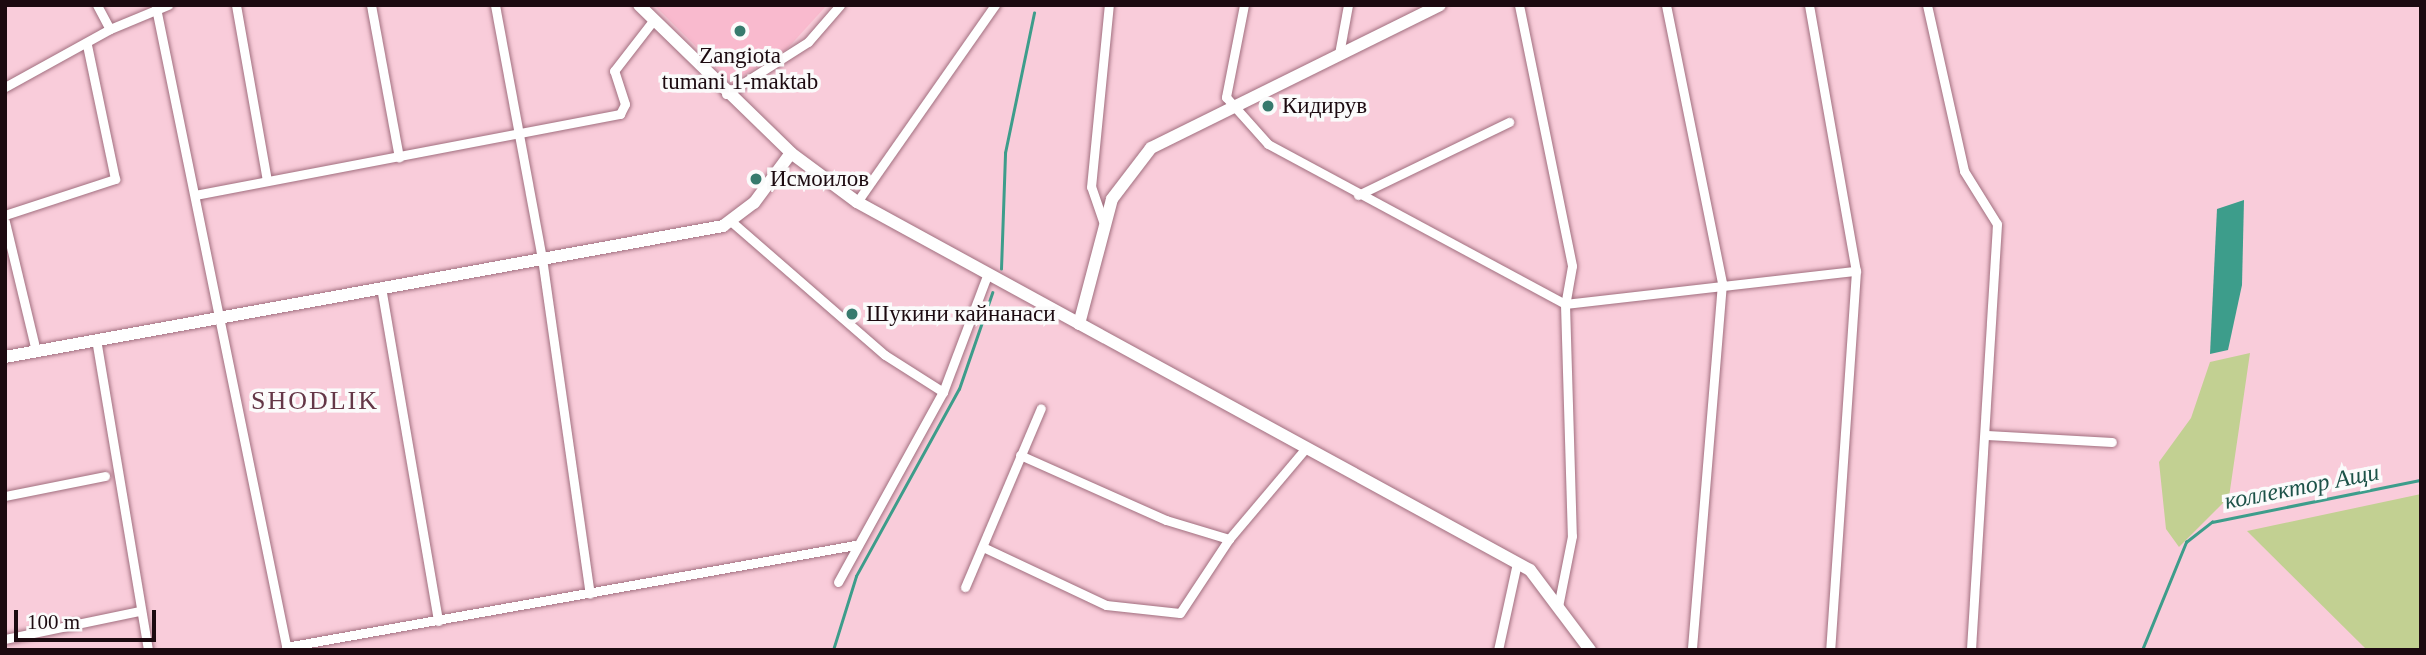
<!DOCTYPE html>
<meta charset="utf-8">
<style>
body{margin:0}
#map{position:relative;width:2426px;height:655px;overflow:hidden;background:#f9ccda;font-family:Georgia,serif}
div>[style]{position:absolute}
.built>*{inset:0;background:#f9bace}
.green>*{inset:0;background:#c2d092}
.water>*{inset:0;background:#3d9d8b}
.stream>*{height:2.5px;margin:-1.25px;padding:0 1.25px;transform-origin:1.25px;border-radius:1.25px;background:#3d9d8b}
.roads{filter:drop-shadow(0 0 2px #a16f7f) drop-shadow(0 0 2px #a16f7f)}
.street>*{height:9px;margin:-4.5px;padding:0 4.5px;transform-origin:4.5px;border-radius:4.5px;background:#fff}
.secondary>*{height:12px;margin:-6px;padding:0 6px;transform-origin:6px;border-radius:6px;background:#fff}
.dots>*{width:19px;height:19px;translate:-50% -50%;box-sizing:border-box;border:4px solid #fbfbfb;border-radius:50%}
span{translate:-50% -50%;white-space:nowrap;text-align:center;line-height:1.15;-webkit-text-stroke:7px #fbfbfb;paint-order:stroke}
.poi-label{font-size:23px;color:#1c0a10}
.left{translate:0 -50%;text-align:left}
.water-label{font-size:24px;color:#1c5248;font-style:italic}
.quarter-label{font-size:26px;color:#643747;letter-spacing:2px}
.frame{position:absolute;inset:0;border:7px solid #1c0a10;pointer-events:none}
.scale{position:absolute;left:14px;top:610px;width:142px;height:32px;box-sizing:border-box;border:4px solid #1c0a10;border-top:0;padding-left:9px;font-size:21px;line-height:24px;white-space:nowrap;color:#1c0a10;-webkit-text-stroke:5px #fbfbfb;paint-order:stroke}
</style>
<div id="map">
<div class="built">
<i style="clip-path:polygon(654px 5px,827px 5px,786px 50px,732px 82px)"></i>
</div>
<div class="green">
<i style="clip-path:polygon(2250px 353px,2229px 497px,2179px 547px,2166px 529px,2159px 462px,2191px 418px,2210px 362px)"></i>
<i style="clip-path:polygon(2421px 494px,2421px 650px,2367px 650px,2247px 531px)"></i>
</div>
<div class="water">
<i style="clip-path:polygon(2244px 200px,2242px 285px,2228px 350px,2210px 354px,2217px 209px)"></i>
</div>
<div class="stream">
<i style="left:1001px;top:269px;width:116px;rotate:-88deg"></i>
<i style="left:1005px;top:153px;width:143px;rotate:-78.3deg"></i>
<i style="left:2421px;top:338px;width:108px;rotate:90deg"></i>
<i style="left:833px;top:650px;width:77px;rotate:-72.7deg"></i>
<i style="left:856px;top:576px;width:213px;rotate:-61.2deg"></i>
<i style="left:959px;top:389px;width:102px;rotate:-71deg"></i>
<i style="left:2142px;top:650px;width:117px;rotate:-67.8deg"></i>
<i style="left:2186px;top:542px;width:33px;rotate:-38deg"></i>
<i style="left:2212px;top:522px;width:213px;rotate:-11.4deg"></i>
</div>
<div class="roads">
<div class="street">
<i style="left:97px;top:5px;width:27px;rotate:62deg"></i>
<i style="left:236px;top:5px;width:178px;rotate:80deg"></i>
<i style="left:371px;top:5px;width:155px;rotate:79.6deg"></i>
<i style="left:495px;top:5px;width:257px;rotate:79.5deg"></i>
<i style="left:542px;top:258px;width:339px;rotate:81.9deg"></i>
<i style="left:1244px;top:5px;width:94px;rotate:101.1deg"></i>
<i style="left:1226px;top:97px;width:63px;rotate:48.2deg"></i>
<i style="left:1268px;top:144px;width:337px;rotate:28.3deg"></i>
<i style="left:1565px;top:304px;width:293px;rotate:-6.5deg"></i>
<i style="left:1519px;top:5px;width:266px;rotate:78.5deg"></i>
<i style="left:1572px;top:266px;width:39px;rotate:100deg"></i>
<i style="left:1565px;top:304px;width:232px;rotate:88.3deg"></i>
<i style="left:1572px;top:536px;width:72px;rotate:101.2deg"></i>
<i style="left:1666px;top:5px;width:284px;rotate:78.6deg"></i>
<i style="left:1722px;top:283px;width:368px;rotate:94.7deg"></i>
<i style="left:1809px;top:5px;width:270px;rotate:80deg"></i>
<i style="left:1856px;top:271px;width:380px;rotate:93.9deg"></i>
<i style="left:1927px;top:5px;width:170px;rotate:77.4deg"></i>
<i style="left:1964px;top:171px;width:62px;rotate:58.1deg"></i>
<i style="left:1997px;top:224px;width:427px;rotate:93.5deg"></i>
<i style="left:156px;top:8px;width:655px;rotate:78.47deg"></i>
<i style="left:1339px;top:54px;width:50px;rotate:-79.6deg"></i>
<i style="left:5px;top:87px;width:120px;rotate:-28.9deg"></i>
<i style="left:110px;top:29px;width:63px;rotate:-22.5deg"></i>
<i style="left:726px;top:94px;width:97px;rotate:-32.4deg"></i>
<i style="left:808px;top:42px;width:49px;rotate:-49.1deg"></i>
<i style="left:195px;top:195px;width:433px;rotate:-10.8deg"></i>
<i style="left:620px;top:114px;width:11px;rotate:-63deg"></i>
<i style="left:625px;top:104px;width:35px;rotate:-108deg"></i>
<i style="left:614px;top:71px;width:62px;rotate:-52.2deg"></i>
<i style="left:1358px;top:195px;width:168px;rotate:-25.8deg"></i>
<i style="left:857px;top:202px;width:241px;rotate:-55deg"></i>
<i style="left:5px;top:215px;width:116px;rotate:-18.1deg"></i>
<i style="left:115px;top:179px;width:137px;rotate:-101.8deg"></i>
<i style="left:1103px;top:221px;width:36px;rotate:-109deg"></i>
<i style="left:1091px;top:187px;width:183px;rotate:-84.4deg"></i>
<i style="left:5px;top:222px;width:133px;rotate:76.5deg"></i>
<i style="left:733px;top:223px;width:201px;rotate:41deg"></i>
<i style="left:885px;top:355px;width:69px;rotate:32.5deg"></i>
<i style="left:381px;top:287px;width:339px;rotate:80.3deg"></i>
<i style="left:96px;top:339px;width:315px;rotate:80.5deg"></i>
<i style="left:1987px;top:435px;width:125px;rotate:3.2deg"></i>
<i style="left:1020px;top:455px;width:160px;rotate:24deg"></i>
<i style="left:1166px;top:520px;width:66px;rotate:16.8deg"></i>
<i style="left:5px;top:496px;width:102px;rotate:-11.3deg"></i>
<i style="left:985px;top:548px;width:134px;rotate:25.2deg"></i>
<i style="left:1106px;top:605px;width:74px;rotate:6.2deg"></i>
<i style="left:1180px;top:613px;width:89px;rotate:-56.5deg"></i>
<i style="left:1229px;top:539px;width:119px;rotate:-49.8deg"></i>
<i style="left:838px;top:582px;width:217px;rotate:-61.1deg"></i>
<i style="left:943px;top:392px;width:127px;rotate:-69.3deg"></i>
<i style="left:965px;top:587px;width:194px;rotate:-67deg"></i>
<i style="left:5px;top:639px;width:137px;rotate:-11.8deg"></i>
<i style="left:286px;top:647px;width:578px;rotate:-10.16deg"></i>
<i style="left:1498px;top:650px;width:89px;rotate:-77.7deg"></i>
</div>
<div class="secondary">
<i style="left:639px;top:5px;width:212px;rotate:44.2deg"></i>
<i style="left:791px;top:153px;width:82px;rotate:36.6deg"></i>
<i style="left:857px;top:202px;width:767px;rotate:28.67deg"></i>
<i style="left:1530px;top:570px;width:100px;rotate:53.1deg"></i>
<i style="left:1079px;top:324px;width:129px;rotate:-75.2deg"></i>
<i style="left:1112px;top:199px;width:64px;rotate:-52.6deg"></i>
<i style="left:1151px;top:148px;width:322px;rotate:-26.3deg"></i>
<i style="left:5px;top:357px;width:730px;rotate:-10.34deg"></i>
<i style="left:723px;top:226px;width:39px;rotate:-37deg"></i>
<i style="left:754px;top:203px;width:62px;rotate:-53.5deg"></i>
</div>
</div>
<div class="dots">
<i style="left:740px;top:31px;background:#377a6d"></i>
<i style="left:1268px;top:106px;background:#377a6d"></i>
<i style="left:756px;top:179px;background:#377a6d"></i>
<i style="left:852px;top:314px;background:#377a6d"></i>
</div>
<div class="poi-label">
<span style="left:740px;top:69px">Zangiota<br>tumani 1-maktab</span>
<span class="left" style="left:1282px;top:106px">Кидирув</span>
<span class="left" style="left:770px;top:179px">Исмоилов</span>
<span class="left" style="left:866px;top:314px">Шукини кайнанаси</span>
</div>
<div class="water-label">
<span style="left:2302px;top:487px;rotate:-11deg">коллектор Ащи</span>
</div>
<div class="quarter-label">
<span style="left:315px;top:401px">SHODLIK</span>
</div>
<div class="frame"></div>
<div class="scale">100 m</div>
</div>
